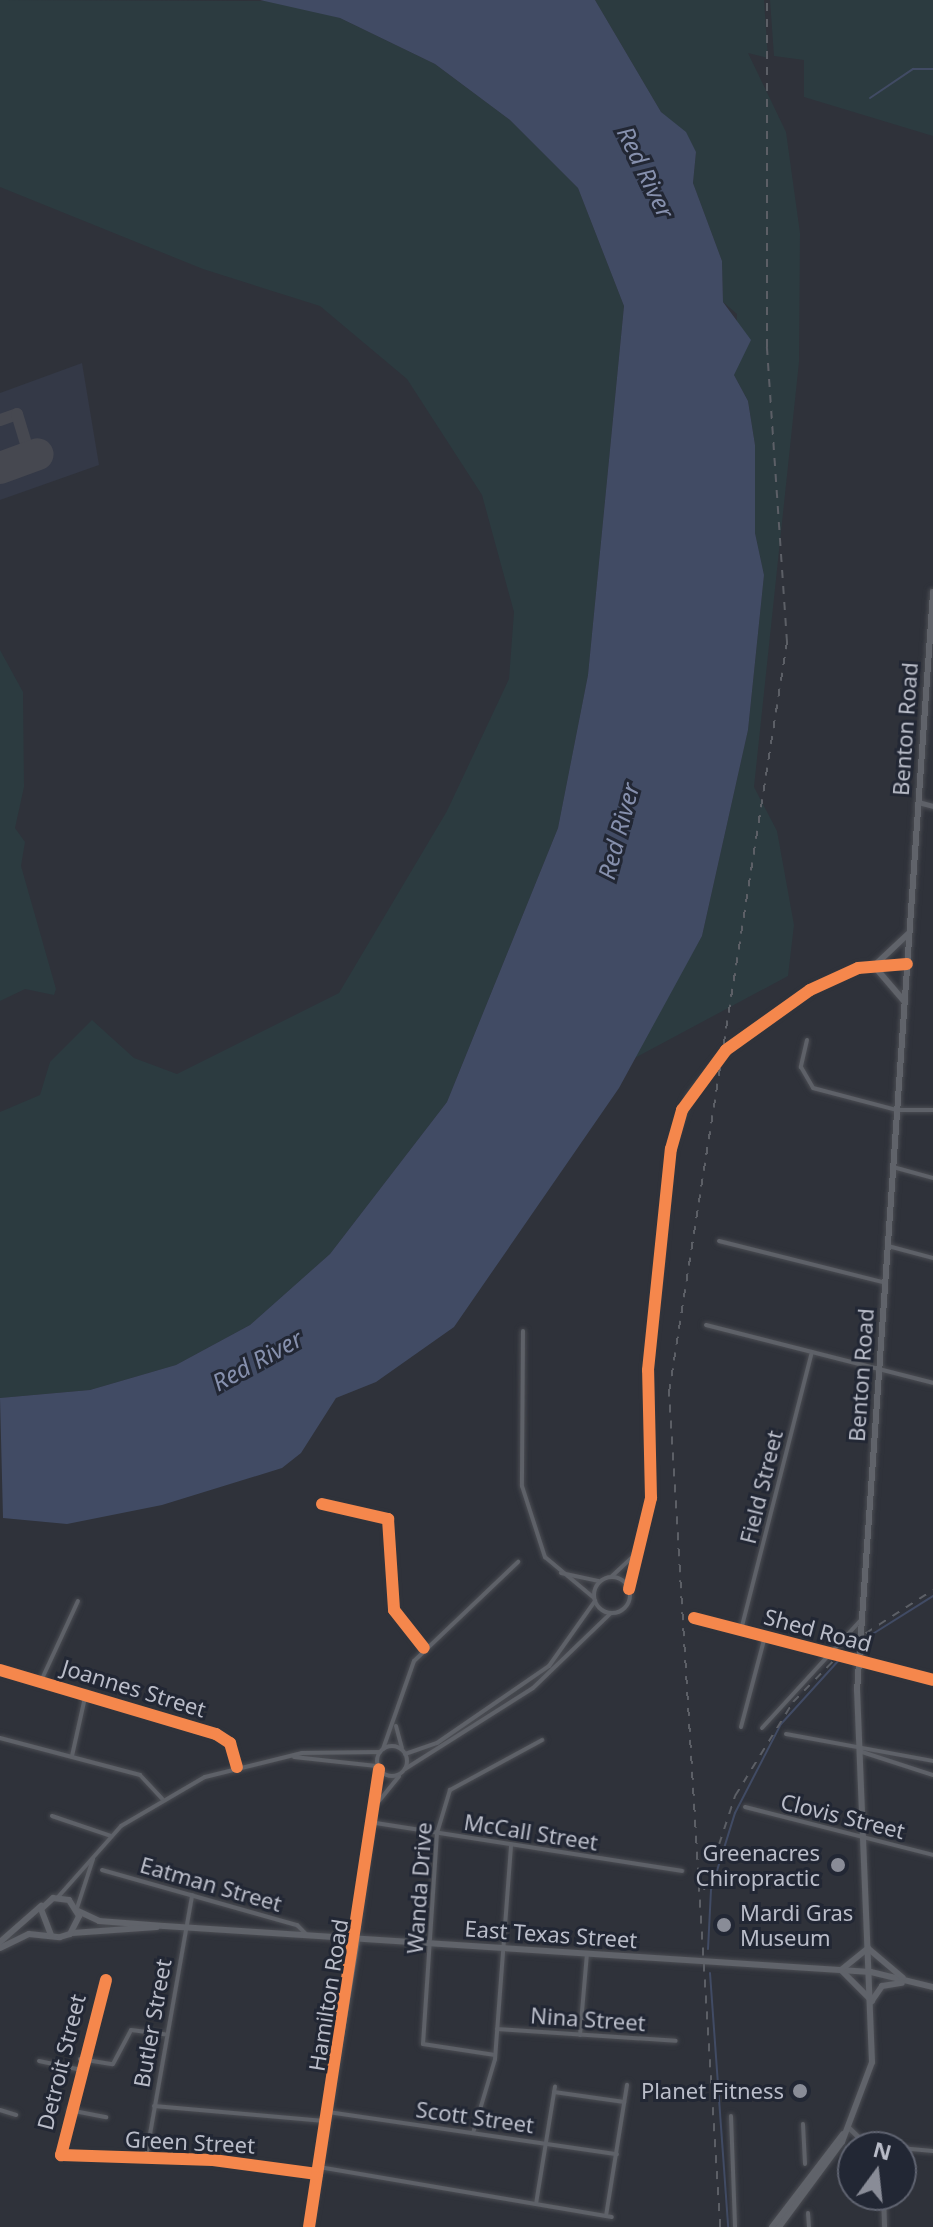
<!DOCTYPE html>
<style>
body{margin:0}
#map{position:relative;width:933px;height:2227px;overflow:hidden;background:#2f323a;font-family:"Noto Sans",sans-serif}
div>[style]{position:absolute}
.airport>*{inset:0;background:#343947}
.green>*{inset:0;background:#2c3b40}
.water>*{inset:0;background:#414b64}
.stream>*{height:2px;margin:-1px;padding:0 1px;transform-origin:1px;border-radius:1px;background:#414b64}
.taxiway>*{height:12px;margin:-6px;padding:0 6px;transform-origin:6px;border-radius:6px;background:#464850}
.runway>*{height:32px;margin:-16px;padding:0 16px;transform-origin:16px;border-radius:16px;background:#464850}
.roads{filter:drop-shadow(0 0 2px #4b4d53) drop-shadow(0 0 2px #4b4d53)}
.minor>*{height:4px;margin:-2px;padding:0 2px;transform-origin:2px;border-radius:2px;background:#5e6168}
.minor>.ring{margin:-2px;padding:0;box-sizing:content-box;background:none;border:4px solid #5e6168;border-radius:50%}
.tertiary>*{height:5px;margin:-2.5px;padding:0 2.5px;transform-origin:2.5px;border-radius:2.5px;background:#5e6168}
.secondary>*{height:5px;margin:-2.5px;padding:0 2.5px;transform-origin:2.5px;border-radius:2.5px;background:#5c5f66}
.primary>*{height:6px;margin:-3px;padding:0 3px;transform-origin:3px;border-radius:3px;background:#60636a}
.rail>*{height:2px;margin-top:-1px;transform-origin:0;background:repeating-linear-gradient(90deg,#5c5f66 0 8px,transparent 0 16px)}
.bridges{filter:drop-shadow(0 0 2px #4b4d53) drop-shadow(0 0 2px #4b4d53)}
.minor-bridge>*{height:4px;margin:-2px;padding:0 2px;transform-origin:2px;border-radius:2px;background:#5e6168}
.cycleway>*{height:12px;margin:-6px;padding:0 6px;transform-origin:6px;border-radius:6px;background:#f5874c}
.dots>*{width:22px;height:22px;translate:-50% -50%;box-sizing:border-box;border:4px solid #222734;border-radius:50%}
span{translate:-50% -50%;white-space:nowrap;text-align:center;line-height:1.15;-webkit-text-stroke:6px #222734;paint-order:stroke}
.street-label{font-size:22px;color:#babdc9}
.poi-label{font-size:22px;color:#babdc9}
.right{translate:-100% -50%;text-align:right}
.left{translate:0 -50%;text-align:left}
.water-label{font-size:24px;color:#8690ad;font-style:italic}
.north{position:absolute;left:837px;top:2131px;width:80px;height:80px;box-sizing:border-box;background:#222734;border:2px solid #5f6370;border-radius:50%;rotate:15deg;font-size:22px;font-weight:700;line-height:32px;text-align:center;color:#babdc9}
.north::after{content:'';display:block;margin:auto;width:28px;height:36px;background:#898c97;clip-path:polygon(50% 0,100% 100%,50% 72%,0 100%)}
</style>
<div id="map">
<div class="airport">
<i style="clip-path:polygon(82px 363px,99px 465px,0 500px,0 393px)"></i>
</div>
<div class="green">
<i style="clip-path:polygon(0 0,281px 1px,340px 18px,435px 64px,510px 120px,578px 188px,624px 306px,588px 675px,558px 828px,447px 1102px,330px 1254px,250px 1325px,176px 1365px,90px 1390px,0 1398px,0 1112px,40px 1095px,50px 1062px,92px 1020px,134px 1058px,177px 1074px,339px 993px,447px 811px,509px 679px,514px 612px,482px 495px,407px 379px,320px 306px,203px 269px,0 187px)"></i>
<i style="clip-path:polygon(595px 0,764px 0,768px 58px,748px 53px,786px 132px,800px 233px,799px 362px,754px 787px,777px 831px,794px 925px,788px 976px,631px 1060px,702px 936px,748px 730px,764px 575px,755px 533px,755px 445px,748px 401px,734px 375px,737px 314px,723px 302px,722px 261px,693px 183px,696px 152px,661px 112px)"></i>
<i style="clip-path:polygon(770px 0,933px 0,933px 136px,804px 97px,804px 60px,774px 56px)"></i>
<i style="clip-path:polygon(0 650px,23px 692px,24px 787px,15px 828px,25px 842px,21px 866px,56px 989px,54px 995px,25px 989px,0 1001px)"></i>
</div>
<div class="water">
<i style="clip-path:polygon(260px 0,595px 0,661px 112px,686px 132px,696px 152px,693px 183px,722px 261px,723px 302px,751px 340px,734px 375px,748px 401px,755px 445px,755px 533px,764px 575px,748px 730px,702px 936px,619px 1088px,454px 1327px,376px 1382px,336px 1398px,301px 1453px,282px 1468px,162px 1505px,67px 1524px,3px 1518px,0 1398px,90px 1390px,176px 1365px,250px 1325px,330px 1254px,447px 1102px,558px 828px,588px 675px,624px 306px,578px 188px,510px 120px,435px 64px,340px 18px)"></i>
</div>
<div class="stream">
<i style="left:870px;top:98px;width:52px;rotate:-34deg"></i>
<i style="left:913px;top:69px;width:20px"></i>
<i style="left:871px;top:1635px;width:73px;rotate:-32.2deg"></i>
<i style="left:708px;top:1949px;width:59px;rotate:-87.1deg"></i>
<i style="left:711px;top:1890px;width:81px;rotate:-72.7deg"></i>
<i style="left:735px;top:1813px;width:100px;rotate:-62.7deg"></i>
<i style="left:781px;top:1724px;width:86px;rotate:-47.8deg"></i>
<i style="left:710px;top:1973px;width:255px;rotate:85.9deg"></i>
</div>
<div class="taxiway">
<i style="left:0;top:420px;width:18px;rotate:-19deg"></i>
<i style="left:17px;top:414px;width:45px;rotate:73.2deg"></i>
</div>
<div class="runway">
<i style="left:0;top:468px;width:40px;rotate:-20.2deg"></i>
</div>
<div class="roads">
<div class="minor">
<i style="left:810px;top:990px;width:53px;rotate:-24.6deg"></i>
<i style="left:858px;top:968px;width:49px;rotate:-4.7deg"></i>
<i style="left:807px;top:1040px;width:28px;rotate:103deg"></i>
<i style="left:801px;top:1067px;width:24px;rotate:60deg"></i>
<i style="left:813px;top:1088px;width:87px;rotate:14.7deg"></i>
<i style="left:897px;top:1110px;width:36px"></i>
<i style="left:893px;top:1167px;width:41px;rotate:15.4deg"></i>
<i style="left:719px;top:1241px;width:172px;rotate:14.1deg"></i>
<i style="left:888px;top:1246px;width:47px;rotate:14.9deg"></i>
<i style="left:706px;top:1325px;width:234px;rotate:14.3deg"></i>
<i style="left:523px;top:1331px;width:155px;rotate:90.4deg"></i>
<i style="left:522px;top:1486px;width:75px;rotate:72.1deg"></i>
<i style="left:545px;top:1557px;width:64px;rotate:39.9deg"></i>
<i style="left:322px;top:1504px;width:68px;rotate:12.8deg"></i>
<i style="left:388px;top:1519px;width:91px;rotate:86.2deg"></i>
<i style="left:394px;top:1610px;width:48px;rotate:51.7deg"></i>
<i style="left:561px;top:1573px;width:39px;rotate:12deg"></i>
<i style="left:611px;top:1577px;width:35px;rotate:-43deg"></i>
<i class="ring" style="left:594px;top:1577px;width:32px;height:32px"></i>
<i style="left:629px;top:1589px;width:94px;rotate:-76.4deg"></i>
<i style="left:651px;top:1498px;width:128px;rotate:-91.3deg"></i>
<i style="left:648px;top:1370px;width:108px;rotate:-83.6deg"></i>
<i style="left:694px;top:1618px;width:247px;rotate:14.5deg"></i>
<i style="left:741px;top:1630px;width:287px;rotate:-75.7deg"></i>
<i style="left:0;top:1670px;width:225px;rotate:16.5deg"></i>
<i style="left:216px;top:1734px;width:17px;rotate:33deg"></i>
<i style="left:230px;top:1743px;width:25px;rotate:74deg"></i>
<i style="left:41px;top:1681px;width:88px;rotate:-65.2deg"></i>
<i style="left:396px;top:1726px;width:23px;rotate:75deg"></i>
<i style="left:741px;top:1727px;width:94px;rotate:-75.2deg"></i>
<i style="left:762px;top:1728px;width:148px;rotate:-47.5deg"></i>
<i style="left:786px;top:1734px;width:149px;rotate:10.4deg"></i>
<i style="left:0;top:1738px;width:145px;rotate:14.8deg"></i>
<i style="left:140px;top:1775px;width:33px;rotate:47deg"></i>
<i class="ring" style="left:377px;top:1746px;width:26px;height:26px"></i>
<i style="left:383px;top:1749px;width:93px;rotate:-70.6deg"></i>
<i style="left:414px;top:1661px;width:144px;rotate:-43.6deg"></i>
<i style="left:859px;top:1751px;width:78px;rotate:18deg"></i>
<i style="left:405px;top:1754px;width:34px;rotate:-19deg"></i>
<i style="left:437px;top:1743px;width:136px;rotate:-34.5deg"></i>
<i style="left:549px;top:1666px;width:80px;rotate:-54.7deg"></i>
<i style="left:72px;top:1756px;width:65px;rotate:-77.5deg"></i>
<i style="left:294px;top:1757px;width:83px;rotate:6.2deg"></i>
<i style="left:405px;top:1769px;width:151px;rotate:-32.3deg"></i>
<i style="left:533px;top:1688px;width:108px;rotate:-43.9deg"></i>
<i style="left:379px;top:1801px;width:32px;rotate:-51deg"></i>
<i style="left:745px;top:1807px;width:194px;rotate:14.3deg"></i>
<i style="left:52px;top:1816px;width:62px;rotate:18.7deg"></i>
<i style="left:376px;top:1823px;width:310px;rotate:8.9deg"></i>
<i style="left:102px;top:1870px;width:203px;rotate:15.8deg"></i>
<i style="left:297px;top:1925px;width:14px;rotate:45deg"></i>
<i style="left:58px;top:1897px;width:95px;rotate:-48.4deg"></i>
<i style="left:121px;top:1826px;width:97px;rotate:-30.3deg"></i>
<i style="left:205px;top:1777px;width:100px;rotate:-13.9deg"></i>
<i style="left:302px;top:1753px;width:78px;rotate:-0.7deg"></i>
<i style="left:77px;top:1908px;width:52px;rotate:-71.9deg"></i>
<i style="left:357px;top:1939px;width:171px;rotate:-82.6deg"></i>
<i style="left:106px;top:1980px;width:181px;rotate:104.4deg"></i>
<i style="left:61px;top:2155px;width:152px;rotate:1.9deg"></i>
<i style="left:213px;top:2160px;width:105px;rotate:7.7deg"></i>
<i style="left:497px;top:2029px;width:179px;rotate:3.8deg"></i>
<i style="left:580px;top:2035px;width:81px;rotate:-85.1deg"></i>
<i style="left:495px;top:2055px;width:73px;rotate:-171.3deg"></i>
<i style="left:423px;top:2044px;width:211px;rotate:-86.2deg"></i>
<i style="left:437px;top:1833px;width:45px;rotate:-73.2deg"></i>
<i style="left:450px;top:1790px;width:105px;rotate:-28.5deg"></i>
<i style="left:80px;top:2059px;width:33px;rotate:9deg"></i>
<i style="left:113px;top:2064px;width:38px;rotate:-62deg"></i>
<i style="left:131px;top:2030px;width:34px;rotate:7deg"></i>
<i style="left:39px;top:2061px;width:40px;rotate:12deg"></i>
<i style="left:554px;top:2092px;width:71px;rotate:8.1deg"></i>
<i style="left:154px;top:2106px;width:174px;rotate:5deg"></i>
<i style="left:0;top:2110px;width:17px;rotate:17deg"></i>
<i style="left:69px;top:2110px;width:38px;rotate:11deg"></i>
<i style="left:328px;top:2112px;width:292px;rotate:8.3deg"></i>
<i style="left:731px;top:2116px;width:111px;rotate:87.9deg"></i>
<i style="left:803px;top:2124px;width:40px;rotate:87.1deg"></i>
<i style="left:473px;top:2133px;width:77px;rotate:-73.4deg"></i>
<i style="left:495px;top:2059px;width:215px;rotate:-85.7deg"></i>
<i style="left:889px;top:2147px;width:44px;rotate:5.2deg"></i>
<i style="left:146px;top:2157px;width:266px;rotate:-80deg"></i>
<i style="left:319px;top:2167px;width:297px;rotate:9.7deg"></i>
<i style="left:536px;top:2204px;width:119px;rotate:-80.8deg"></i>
<i style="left:808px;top:2213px;width:14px;rotate:86deg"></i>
<i style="left:606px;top:2216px;width:133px;rotate:-80.9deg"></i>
</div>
<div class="tertiary">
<i style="left:918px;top:802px;width:16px;rotate:15deg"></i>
<i style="left:309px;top:2227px;width:292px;rotate:-80.5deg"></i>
</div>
<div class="secondary">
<i style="left:848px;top:2127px;width:29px;rotate:44deg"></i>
<i style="left:883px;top:2195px;width:32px;rotate:88deg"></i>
</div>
<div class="primary">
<i style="left:904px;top:1001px;width:46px;rotate:-130.6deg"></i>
<i style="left:874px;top:966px;width:48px;rotate:-43.3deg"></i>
<i style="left:78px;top:1911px;width:23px;rotate:25deg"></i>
<i style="left:99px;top:1921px;width:65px;rotate:4.4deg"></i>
<i style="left:164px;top:1926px;width:708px;rotate:3.72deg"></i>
<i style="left:871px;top:1972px;width:64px;rotate:13.6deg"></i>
<i style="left:72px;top:1933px;width:85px;rotate:-4deg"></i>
<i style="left:0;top:1942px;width:55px;rotate:-41.3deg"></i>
<i style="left:0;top:1948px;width:32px;rotate:-26deg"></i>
<i style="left:29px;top:1934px;width:31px;rotate:6deg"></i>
<i style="left:60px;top:1937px;width:10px;rotate:-17deg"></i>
<i style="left:70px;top:1934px;width:20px;rotate:-63deg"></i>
<i style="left:79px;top:1916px;width:19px;rotate:-122deg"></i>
<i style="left:69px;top:1900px;width:16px;rotate:-173deg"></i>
<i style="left:53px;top:1898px;width:16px;rotate:137deg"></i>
<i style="left:41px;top:1909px;width:28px;rotate:69deg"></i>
<i style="left:870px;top:1950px;width:43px;rotate:40.3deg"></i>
<i style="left:841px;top:1970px;width:44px;rotate:45deg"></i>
<i style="left:841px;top:1970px;width:35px;rotate:-39deg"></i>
<i style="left:873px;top:1999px;width:16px;rotate:-55deg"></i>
<i style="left:882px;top:1986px;width:20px;rotate:-9deg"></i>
<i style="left:772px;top:2227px;width:117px;rotate:-52.6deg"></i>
<i style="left:779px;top:2227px;width:106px;rotate:-53.5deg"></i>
<i style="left:842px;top:2142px;width:85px;rotate:-69.4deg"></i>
<i style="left:872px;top:2062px;width:371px;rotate:-92.3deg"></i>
<i style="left:857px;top:1691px;width:1102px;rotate:-86.04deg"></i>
</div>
</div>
<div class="rail">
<i style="left:704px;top:1890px;width:99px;rotate:-71.7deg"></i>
<i style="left:735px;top:1796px;width:110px;rotate:-58.3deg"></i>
<i style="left:793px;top:1702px;width:84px;rotate:-45.5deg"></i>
<i style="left:852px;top:1642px;width:96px;rotate:-32.7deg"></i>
<i style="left:720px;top:2227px;width:837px;rotate:-93.5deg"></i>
<i style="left:669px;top:1392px;width:759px;rotate:-81.06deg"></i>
<i style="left:787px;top:642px;width:296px;rotate:-93.9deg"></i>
<i style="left:767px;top:347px;width:347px;rotate:-90deg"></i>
</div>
<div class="bridges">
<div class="minor-bridge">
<i style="left:660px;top:1263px;width:115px;rotate:-84.5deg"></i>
<i style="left:671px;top:1149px;width:56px;rotate:-71.2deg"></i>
<i style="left:689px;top:1096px;width:59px;rotate:-51.2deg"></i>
<i style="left:726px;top:1050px;width:103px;rotate:-35.5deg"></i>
</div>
</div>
<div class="cycleway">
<i style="left:322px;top:1504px;width:68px;rotate:12.8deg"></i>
<i style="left:388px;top:1519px;width:91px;rotate:86.2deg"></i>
<i style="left:394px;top:1610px;width:48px;rotate:51.7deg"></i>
<i style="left:629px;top:1589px;width:94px;rotate:-76.4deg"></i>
<i style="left:651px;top:1498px;width:128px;rotate:-91.3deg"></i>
<i style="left:648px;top:1370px;width:222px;rotate:-84.1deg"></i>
<i style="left:671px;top:1149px;width:41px;rotate:-74.2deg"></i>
<i style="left:682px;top:1110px;width:74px;rotate:-53.7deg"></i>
<i style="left:726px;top:1050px;width:103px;rotate:-35.5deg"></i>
<i style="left:810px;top:990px;width:53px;rotate:-24.6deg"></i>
<i style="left:858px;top:968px;width:49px;rotate:-4.7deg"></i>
<i style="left:694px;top:1618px;width:247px;rotate:14.5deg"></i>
<i style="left:0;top:1670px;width:225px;rotate:16.5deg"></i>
<i style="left:216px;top:1734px;width:17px;rotate:33deg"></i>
<i style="left:230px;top:1743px;width:25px;rotate:74deg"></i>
<i style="left:106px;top:1980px;width:181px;rotate:104.4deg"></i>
<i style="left:61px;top:2155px;width:152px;rotate:1.9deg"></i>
<i style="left:213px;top:2160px;width:105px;rotate:7.7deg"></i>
<i style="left:309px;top:2227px;width:463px;rotate:-81.3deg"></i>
</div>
<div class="dots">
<i style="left:838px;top:1865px;background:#898c97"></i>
<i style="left:724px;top:1925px;background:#898c97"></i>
<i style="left:800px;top:2091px;background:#898c97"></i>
</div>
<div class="street-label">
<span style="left:905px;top:729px;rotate:-86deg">Benton Road</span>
<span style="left:861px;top:1375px;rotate:-86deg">Benton Road</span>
<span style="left:761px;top:1487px;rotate:-76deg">Field Street</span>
<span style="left:818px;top:1630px;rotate:15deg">Shed Road</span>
<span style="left:134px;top:1688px;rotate:17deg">Joannes Street</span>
<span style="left:843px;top:1816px;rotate:14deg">Clovis Street</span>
<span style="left:531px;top:1832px;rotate:9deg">McCall Street</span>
<span style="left:211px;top:1884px;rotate:16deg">Eatman Street</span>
<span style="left:419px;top:1888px;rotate:-86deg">Wanda Drive</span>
<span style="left:551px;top:1934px;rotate:4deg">East Texas Street</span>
<span style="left:328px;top:1995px;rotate:-81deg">Hamilton Road</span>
<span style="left:588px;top:2019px;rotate:4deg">Nina Street</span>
<span style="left:152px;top:2023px;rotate:-80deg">Butler Street</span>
<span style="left:61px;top:2062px;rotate:-76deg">Detroit Street</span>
<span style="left:475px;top:2117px;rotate:8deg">Scott Street</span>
<span style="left:190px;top:2142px;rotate:3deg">Green Street</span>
</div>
<div class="poi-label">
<span class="right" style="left:820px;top:1865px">Greenacres<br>Chiropractic</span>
<span class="left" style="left:740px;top:1925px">Mardi Gras<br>Museum</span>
<span class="right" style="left:784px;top:2091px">Planet Fitness</span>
</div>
<div class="water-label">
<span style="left:646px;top:172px;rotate:64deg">Red River</span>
<span style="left:618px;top:831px;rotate:-75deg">Red River</span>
<span style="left:257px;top:1360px;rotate:-29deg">Red River</span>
</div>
<div class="north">N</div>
</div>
